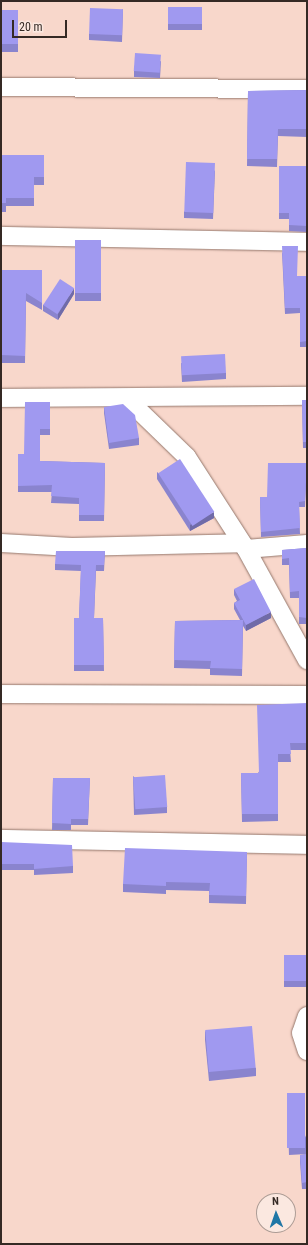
<!DOCTYPE html>
<style>
body{margin:0}
#map{position:relative;width:308px;height:1245px;overflow:hidden;background:#f8d7cb;font-family:"Roboto Condensed",sans-serif}
div>[style]{position:absolute}
.roads{filter:drop-shadow(0 0 1px #95786d) drop-shadow(0 0 1px #95786d)}
.minor>*{height:18px;margin:-9px;padding:0 9px;transform-origin:9px;border-radius:9px;background:#fff}
.wall>*{inset:0;background:#8a84ce;transform-origin:0 0}
.shaded-wall>*{inset:0;background:#706ba8}
.building>*{inset:0;background:#a099f0;transform-origin:0 0}
span{translate:-50% -50%;white-space:nowrap;text-align:center;line-height:1.15;-webkit-text-stroke:4px #fbe8e0;paint-order:stroke}
.frame{position:absolute;inset:0;border:2px solid #352924;pointer-events:none}
.north{position:absolute;left:256px;top:1193px;width:40px;height:40px;box-sizing:border-box;background:#fbe8e0;border:1px solid #ac9c95;border-radius:50%;rotate:358deg;font-size:11px;font-weight:700;line-height:16px;text-align:center;color:#352924}
.north::after{content:'';display:block;margin:auto;width:14px;height:18px;background:#2077a6;clip-path:polygon(50% 0,100% 100%,50% 72%,0 100%)}
.scale{position:absolute;left:12px;top:20px;width:55px;height:18px;box-sizing:border-box;border:2px solid #352924;border-top:0;padding-left:5px;font-size:12px;line-height:14px;white-space:nowrap;color:#352924;-webkit-text-stroke:3px #fbe8e0;paint-order:stroke}
</style>
<div id="map">
<div class="roads">
<div class="minor">
<i style="left:1px;top:87px;width:306px;rotate:0.4deg"></i>
<i style="left:1px;top:236px;width:306px;rotate:1.1deg"></i>
<i style="left:1px;top:398px;width:306px;rotate:-0.4deg"></i>
<i style="left:127px;top:399px;width:83px;rotate:44deg"></i>
<i style="left:187px;top:457px;width:109px;rotate:57.3deg"></i>
<i style="left:246px;top:549px;width:127px;rotate:61.2deg"></i>
<i style="left:1px;top:543px;width:71px;rotate:3.2deg"></i>
<i style="left:72px;top:547px;width:170px;rotate:-1.3deg"></i>
<i style="left:246px;top:549px;width:61px;rotate:-4.7deg"></i>
<i style="left:1px;top:694px;width:306px;rotate:0.2deg"></i>
<i style="left:1px;top:839px;width:306px;rotate:1.1deg"></i>
<i style="left:307px;top:1016px;width:18px;rotate:109deg"></i>
<i style="left:301px;top:1033px;width:19px;rotate:72deg"></i>
</div>
</div>
<div class="wall">
<i style="left:168px;top:7px;width:34px;height:23px"></i>
<i style="clip-path:polygon(123px 9px,122px 42px,89px 40px,89px 34px)"></i>
<i style="left:1px;top:10px;width:17px;height:42px"></i>
<i style="clip-path:polygon(161px 61px,160px 78px,134px 77px,134px 71px)"></i>
<i style="clip-path:polygon(307px 90px,307px 137px,278px 136px,277px 167px,247px 166px,248px 91px)"></i>
<i style="clip-path:polygon(1px 155px,44px 155px,44px 185px,34px 185px,34px 206px,6px 206px,6px 212px,1px 212px)"></i>
<i style="clip-path:polygon(279px 166px,307px 166px,307px 232px,289px 231px,289px 219px,279px 219px)"></i>
<i style="clip-path:polygon(215px 170px,213px 219px,184px 218px,184px 212px)"></i>
<i style="left:75px;top:240px;width:26px;height:61px"></i>
<i style="clip-path:polygon(282px 252px,297px 276px,307px 276px,307px 347px,300px 347px,300px 313px,285px 314px)"></i>
<i style="clip-path:polygon(1px 270px,42px 270px,42px 310px,26px 301px,25px 363px,1px 363px)"></i>
<i style="clip-path:polygon(74px 294px,58px 320px,43px 311px,43px 305px)"></i>
<i style="clip-path:polygon(181px 363px,226px 373px,226px 379px,182px 382px)"></i>
<i style="clip-path:polygon(302px 400px,307px 400px,307px 448px,303px 448px)"></i>
<i style="clip-path:polygon(50px 402px,50px 435px,40px 435px,40px 461px,105px 463px,104px 521px,79px 521px,79px 504px,51px 503px,52px 492px,18px 492px,18px 454px,24px 454px)"></i>
<i style="clip-path:polygon(104px 407px,139px 438px,139px 445px,109px 449px,104px 413px)"></i>
<i style="clip-path:polygon(307px 463px,305px 507px,299px 507px,300px 534px,261px 537px,260px 497px,267px 497px)"></i>
<i style="clip-path:polygon(157px 472px,214px 518px,190px 531px,157px 479px)"></i>
<i style="clip-path:polygon(307px 548px,307px 624px,299px 624px,299px 598px,290px 598px,289px 565px,282px 565px,282px 550px)"></i>
<i style="clip-path:polygon(105px 551px,104px 571px,96px 571px,94px 618px,103px 618px,104px 671px,74px 671px,74px 618px,79px 618px,81px 571px,55px 570px,55px 564px)"></i>
<i style="clip-path:polygon(234px 589px,271px 618px,246px 631px,243px 626px,242px 676px,210px 675px,210px 669px,174px 668px,175px 621px,240px 620px,234px 609px,234px 603px,237px 601px,234px 595px)"></i>
<i style="clip-path:polygon(307px 703px,307px 750px,290px 750px,291px 762px,278px 762px,278px 821px,242px 822px,241px 773px,258px 773px)"></i>
<i style="clip-path:polygon(133px 776px,167px 807px,167px 813px,134px 815px)"></i>
<i style="clip-path:polygon(53px 778px,90px 778px,88px 825px,71px 825px,71px 830px,52px 830px)"></i>
<i style="clip-path:polygon(1px 842px,73px 866px,73px 873px,34px 875px,34px 870px,1px 870px)"></i>
<i style="clip-path:polygon(247px 852px,246px 904px,209px 903px,209px 891px,166px 890px,166px 894px,123px 892px,123px 884px)"></i>
<i style="left:284px;top:955px;width:23px;height:32px"></i>
<i style="clip-path:polygon(205px 1031px,256px 1068px,256px 1076px,209px 1081px,205px 1040px)"></i>
<i style="clip-path:polygon(287px 1093px,307px 1140px,307px 1154px,289px 1155px)"></i>
<i style="clip-path:polygon(307px 1154px,307px 1189px,302px 1189px,300px 1162px,300px 1155px)"></i>
</div>
<div class="shaded-wall">
<i style="clip-path:polygon(74px 288px,74px 294px,58px 320px,58px 314px)"></i>
<i style="clip-path:polygon(214px 512px,214px 518px,190px 531px,190px 525px)"></i>
<i style="clip-path:polygon(271px 612px,271px 618px,246px 631px,246px 625px)"></i>
</div>
<div class="building">
<i style="left:168px;top:7px;width:34px;height:17px"></i>
<i style="left:90px;top:8px;width:33px;height:26px;rotate:2deg"></i>
<i style="left:1px;top:10px;width:17px;height:34px"></i>
<i style="left:135px;top:53px;width:26px;height:18px;rotate:4deg"></i>
<i style="clip-path:polygon(307px 90px,307px 129px,278px 129px,277px 159px,247px 159px,248px 91px)"></i>
<i style="clip-path:polygon(1px 155px,44px 155px,44px 177px,34px 177px,34px 198px,6px 198px,6px 203px,1px 203px)"></i>
<i style="left:186px;top:162px;width:29px;height:50px;rotate:2deg"></i>
<i style="clip-path:polygon(279px 166px,307px 166px,307px 226px,289px 225px,289px 213px,279px 213px)"></i>
<i style="left:75px;top:240px;width:26px;height:53px"></i>
<i style="clip-path:polygon(282px 246px,298px 246px,297px 276px,307px 276px,307px 341px,300px 342px,300px 308px,285px 308px)"></i>
<i style="clip-path:polygon(1px 270px,42px 270px,42px 303px,26px 293px,25px 356px,1px 355px)"></i>
<i style="left:60px;top:279px;width:17px;height:31px;rotate:33deg"></i>
<i style="left:225px;top:354px;width:19px;height:44px;rotate:87deg"></i>
<i style="clip-path:polygon(302px 400px,307px 400px,307px 442px,303px 442px)"></i>
<i style="clip-path:polygon(25px 402px,50px 402px,50px 429px,40px 429px,40px 461px,105px 463px,104px 515px,79px 515px,79px 498px,51px 496px,52px 485px,18px 486px,18px 454px,24px 454px)"></i>
<i style="clip-path:polygon(123px 404px,135px 415px,139px 438px,109px 443px,104px 407px)"></i>
<i style="left:180px;top:459px;width:63px;height:26px;rotate:57deg"></i>
<i style="clip-path:polygon(268px 463px,307px 463px,305px 501px,299px 502px,300px 528px,261px 532px,260px 497px,267px 497px)"></i>
<i style="clip-path:polygon(307px 548px,307px 618px,299px 617px,299px 591px,290px 592px,289px 558px,282px 559px,282px 550px)"></i>
<i style="clip-path:polygon(56px 551px,105px 551px,104px 565px,96px 565px,94px 618px,103px 618px,104px 665px,74px 665px,74px 618px,79px 618px,81px 565px,55px 564px)"></i>
<i style="clip-path:polygon(254px 579px,271px 612px,246px 625px,234px 603px,240px 600px,234px 589px)"></i>
<i style="clip-path:polygon(243px 620px,242px 669px,210px 668px,211px 661px,174px 660px,175px 621px)"></i>
<i style="clip-path:polygon(307px 703px,307px 743px,290px 743px,291px 754px,278px 754px,278px 814px,242px 814px,241px 773px,259px 773px,257px 705px)"></i>
<i style="left:165px;top:775px;width:32px;height:32px;rotate:86deg"></i>
<i style="clip-path:polygon(53px 778px,90px 778px,88px 819px,71px 819px,71px 824px,52px 823px)"></i>
<i style="clip-path:polygon(1px 842px,72px 845px,73px 866px,34px 869px,34px 864px,1px 864px)"></i>
<i style="clip-path:polygon(125px 848px,247px 852px,246px 896px,209px 895px,210px 883px,166px 882px,166px 886px,123px 884px)"></i>
<i style="left:284px;top:955px;width:23px;height:26px"></i>
<i style="left:252px;top:1026px;width:42px;height:47px;rotate:85deg"></i>
<i style="left:287px;top:1093px;width:18px;height:55px"></i>
<i style="clip-path:polygon(307px 1154px,307px 1182px,302px 1183px,300px 1155px)"></i>
</div>
<div class="frame"></div>
<div class="north">N</div>
<div class="scale">20 m</div>
</div>
